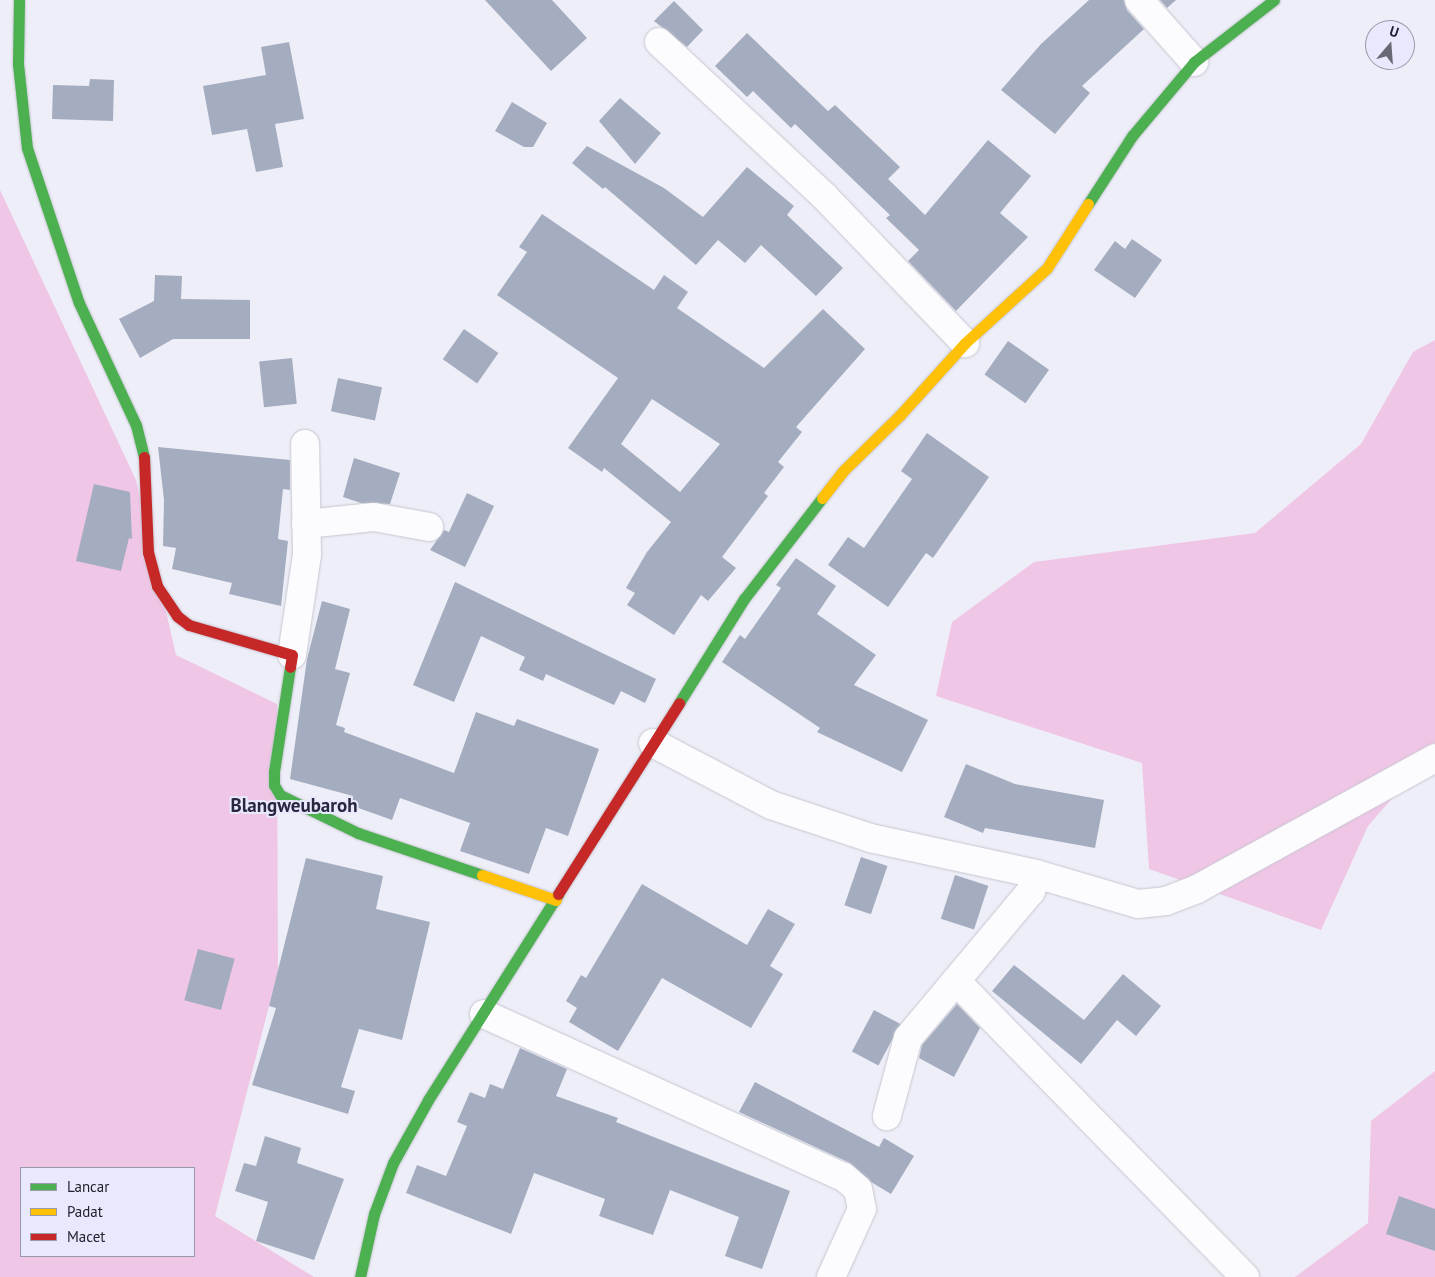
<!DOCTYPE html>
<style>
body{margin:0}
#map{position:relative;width:1435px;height:1277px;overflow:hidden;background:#eeeef8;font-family:"PT Sans",sans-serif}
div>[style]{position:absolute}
.green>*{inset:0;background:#f0c6e6}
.building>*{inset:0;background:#a4adbf;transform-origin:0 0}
.roads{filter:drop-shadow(0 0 1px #c6c6d1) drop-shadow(0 0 1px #c6c6d1)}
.street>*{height:28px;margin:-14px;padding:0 14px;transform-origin:14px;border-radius:14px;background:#fcfcfe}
.fast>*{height:11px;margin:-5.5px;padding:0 5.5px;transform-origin:5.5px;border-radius:5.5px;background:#4caf50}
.slow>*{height:11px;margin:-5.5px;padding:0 5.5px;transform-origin:5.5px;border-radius:5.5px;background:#ffc107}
.jam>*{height:11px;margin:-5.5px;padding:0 5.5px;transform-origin:5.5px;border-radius:5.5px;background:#c62828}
span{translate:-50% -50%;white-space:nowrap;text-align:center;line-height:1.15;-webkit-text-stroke:4px #e9e9fd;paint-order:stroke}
.quarter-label{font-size:19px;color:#282640;font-weight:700}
.legend{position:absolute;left:20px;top:1167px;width:175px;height:90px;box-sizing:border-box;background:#e9e9fd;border:1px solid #99a;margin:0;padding:6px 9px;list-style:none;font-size:15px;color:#22222e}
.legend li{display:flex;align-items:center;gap:10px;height:25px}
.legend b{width:25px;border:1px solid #99a}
.north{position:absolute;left:1365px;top:20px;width:50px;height:50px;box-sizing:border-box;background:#e9e9fd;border:1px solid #99a;border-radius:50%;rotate:18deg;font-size:14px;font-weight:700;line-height:20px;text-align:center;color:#22222e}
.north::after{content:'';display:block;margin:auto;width:18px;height:22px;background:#696975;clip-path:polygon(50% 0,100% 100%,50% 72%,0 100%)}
</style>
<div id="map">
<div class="green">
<i style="clip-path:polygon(evenodd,0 190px,136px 480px,176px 655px,277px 704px,278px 971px,215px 1216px,314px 1277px,0 1277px,0 190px,21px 1168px,194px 1168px,194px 1256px,21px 1256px,21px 1168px)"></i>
<i style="clip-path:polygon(1435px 340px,1435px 749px,1368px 826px,1321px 930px,1149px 869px,1142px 763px,936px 696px,952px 622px,1034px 562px,1255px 533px,1361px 444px,1413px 352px)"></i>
<i style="clip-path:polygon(1435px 1071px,1435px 1277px,1295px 1277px,1368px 1223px,1371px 1121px)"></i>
</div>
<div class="building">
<i style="clip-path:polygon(485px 0,552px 0,587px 38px,551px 71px)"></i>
<i style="clip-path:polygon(1089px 0,1124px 0,1127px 10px,1144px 29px,1082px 86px,1090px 93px,1055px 134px,1001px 90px,1041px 44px)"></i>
<i style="clip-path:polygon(1160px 0,1176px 0,1167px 8px)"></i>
<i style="clip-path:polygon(674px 1px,703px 30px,687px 47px,654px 21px)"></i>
<i style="clip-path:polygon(747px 33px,828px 111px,835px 105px,900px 167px,888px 179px,925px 215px,988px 140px,1031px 176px,1000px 213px,1028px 237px,956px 311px,908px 261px,919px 250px,886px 218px,890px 215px,795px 124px,791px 128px,753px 91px,747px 97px,715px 66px)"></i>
<i style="clip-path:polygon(289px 42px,304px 119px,275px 124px,283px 167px,256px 172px,247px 129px,212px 135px,203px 86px,266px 75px,261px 47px)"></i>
<i style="clip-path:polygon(90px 79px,114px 80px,113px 121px,52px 119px,53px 85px,89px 86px)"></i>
<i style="clip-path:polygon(620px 98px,661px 133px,635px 164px,599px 121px)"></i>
<i style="clip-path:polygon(512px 102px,547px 123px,533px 147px,524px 147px,495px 131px)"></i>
<i style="clip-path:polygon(587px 146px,664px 188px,703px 217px,747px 167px,794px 206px,787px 215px,843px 268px,816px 296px,761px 245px,745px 263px,718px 240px,696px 265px,605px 187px,603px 189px,572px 163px)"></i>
<i style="clip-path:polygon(evenodd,542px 214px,654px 290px,664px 275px,688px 292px,677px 308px,764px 368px,823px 309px,865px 349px,796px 427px,802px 432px,778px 462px,784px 467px,764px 493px,768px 496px,722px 557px,736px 568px,708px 601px,701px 595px,674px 635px,627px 605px,635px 593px,626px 588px,647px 552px,671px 522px,604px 468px,602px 472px,568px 448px,618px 378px,497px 295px,527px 252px,519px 247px,542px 214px,652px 399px,720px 444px,680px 492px,621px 444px,652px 399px)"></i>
<i style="clip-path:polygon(1132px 239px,1162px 260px,1135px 298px,1094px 270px,1115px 241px,1125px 249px)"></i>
<i style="clip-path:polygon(155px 275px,182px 276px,181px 299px,250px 300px,250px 339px,173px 339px,140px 358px,119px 319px,154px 301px)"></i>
<i style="left:464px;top:329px;width:42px;height:37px;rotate:35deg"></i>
<i style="left:1008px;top:341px;width:50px;height:41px;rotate:35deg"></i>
<i style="left:292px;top:358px;width:46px;height:33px;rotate:84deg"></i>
<i style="left:338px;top:378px;width:45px;height:34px;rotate:12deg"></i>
<i style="clip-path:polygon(927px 433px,989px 477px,933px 558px,926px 553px,888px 607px,828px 565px,848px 537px,864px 548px,912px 479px,901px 471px)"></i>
<i style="clip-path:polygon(158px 447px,290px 460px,290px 490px,283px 489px,278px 539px,288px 541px,281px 606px,229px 594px,232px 583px,172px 569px,176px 548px,163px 546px,164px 500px)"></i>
<i style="clip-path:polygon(354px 458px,400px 473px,390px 504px,361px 503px,343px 497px)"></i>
<i style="clip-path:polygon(94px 484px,130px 492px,132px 539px,129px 538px,121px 571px,76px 561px)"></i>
<i style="clip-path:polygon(467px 493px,494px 506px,465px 567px,430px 550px,444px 530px,449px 532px)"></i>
<i style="clip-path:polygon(796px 558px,836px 586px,817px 614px,876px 655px,854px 685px,928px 720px,902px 772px,817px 732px,820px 728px,722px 662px,740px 635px,745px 639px,781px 588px,776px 585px)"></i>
<i style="clip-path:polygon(455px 582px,656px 679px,645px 703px,621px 691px,614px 705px,546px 674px,543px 681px,519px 670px,525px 657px,481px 636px,454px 702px,413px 685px)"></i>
<i style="clip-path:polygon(322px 601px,350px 609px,335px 669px,350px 673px,336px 725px,345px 728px,344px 732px,454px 773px,476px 712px,514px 726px,517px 719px,599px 749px,568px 836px,546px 828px,529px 874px,460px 851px,470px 823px,400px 798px,392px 820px,350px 805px,353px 796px,290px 779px,307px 659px)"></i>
<i style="clip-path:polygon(966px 764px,1015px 784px,1104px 800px,1095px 848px,985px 828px,983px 833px,944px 817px)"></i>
<i style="left:861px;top:857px;width:28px;height:51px;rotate:19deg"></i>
<i style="clip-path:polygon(306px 858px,383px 876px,376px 909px,430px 922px,402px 1040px,359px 1029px,341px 1087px,355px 1091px,348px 1114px,252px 1085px,276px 1008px,269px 1006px)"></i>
<i style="left:955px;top:875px;width:35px;height:46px;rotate:18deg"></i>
<i style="clip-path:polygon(642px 884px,747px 945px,768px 909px,795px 924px,770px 966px,783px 974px,751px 1028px,662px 978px,618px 1051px,569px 1022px,577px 1008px,566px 1001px,581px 975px,586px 978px)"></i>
<i style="left:198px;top:949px;width:38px;height:53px;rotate:15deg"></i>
<i style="clip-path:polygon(1014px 965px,1084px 1020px,1123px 974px,1161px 1006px,1136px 1036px,1117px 1020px,1081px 1064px,992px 991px)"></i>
<i style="clip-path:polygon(957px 1004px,980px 1028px,954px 1077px,919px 1058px,922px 1045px)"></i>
<i style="left:874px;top:1010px;width:30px;height:47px;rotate:28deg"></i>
<i style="clip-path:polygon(520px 1048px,567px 1069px,556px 1096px,618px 1118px,616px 1122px,790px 1191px,762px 1269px,725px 1256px,739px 1217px,670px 1190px,653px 1235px,599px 1216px,605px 1199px,534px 1173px,511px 1234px,406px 1193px,417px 1165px,446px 1176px,467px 1126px,457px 1122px,470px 1092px,485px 1098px,490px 1084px,503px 1089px)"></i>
<i style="clip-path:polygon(755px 1082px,879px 1147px,884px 1138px,914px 1156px,891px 1194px,871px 1182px,850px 1163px,739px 1112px)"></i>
<i style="clip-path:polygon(265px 1136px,301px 1148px,297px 1163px,344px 1179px,314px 1260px,256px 1241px,268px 1202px,235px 1191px,244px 1163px,256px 1166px)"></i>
<i style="clip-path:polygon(1399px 1196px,1435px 1209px,1435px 1251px,1386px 1234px)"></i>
</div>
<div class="roads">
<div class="street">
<i style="left:1139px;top:0;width:83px;rotate:48.4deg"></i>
<i style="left:659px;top:42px;width:226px;rotate:43deg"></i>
<i style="left:824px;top:196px;width:204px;rotate:46.2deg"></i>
<i style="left:306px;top:524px;width:68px;rotate:-5.9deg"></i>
<i style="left:374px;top:517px;width:56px;rotate:10.3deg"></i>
<i style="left:292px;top:655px;width:101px;rotate:-81.5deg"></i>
<i style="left:307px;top:555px;width:111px;rotate:-91deg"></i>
<i style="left:653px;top:743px;width:133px;rotate:27.7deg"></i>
<i style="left:771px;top:805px;width:104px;rotate:18.4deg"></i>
<i style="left:870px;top:838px;width:170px;rotate:12.2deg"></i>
<i style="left:1036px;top:874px;width:18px;rotate:106deg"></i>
<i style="left:1031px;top:891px;width:192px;rotate:129.9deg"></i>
<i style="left:908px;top:1038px;width:81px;rotate:105.1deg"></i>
<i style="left:1036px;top:874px;width:106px;rotate:16.4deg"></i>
<i style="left:1138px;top:904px;width:28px;rotate:-6deg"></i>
<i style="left:1166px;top:901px;width:33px;rotate:-21deg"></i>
<i style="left:1197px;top:889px;width:272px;rotate:-28.8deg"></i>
<i style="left:956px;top:981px;width:414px;rotate:45.7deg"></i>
<i style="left:484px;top:1014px;width:395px;rotate:24.4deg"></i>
<i style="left:844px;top:1177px;width:18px;rotate:41deg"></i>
<i style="left:858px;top:1189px;width:20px;rotate:79deg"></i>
<i style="left:862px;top:1209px;width:75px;rotate:114.5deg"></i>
</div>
<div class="fast">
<i style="left:19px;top:0;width:64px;rotate:90.9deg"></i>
<i style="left:18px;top:64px;width:84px;rotate:83.9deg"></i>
<i style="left:27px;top:148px;width:163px;rotate:71.5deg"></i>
<i style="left:79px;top:303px;width:135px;rotate:65deg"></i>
<i style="left:136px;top:425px;width:33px;rotate:76deg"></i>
<i style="left:1088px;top:204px;width:81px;rotate:-57.1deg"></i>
<i style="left:1132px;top:136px;width:97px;rotate:-50deg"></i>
<i style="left:1194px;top:62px;width:101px;rotate:-37.8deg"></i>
<i style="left:290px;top:667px;width:106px;rotate:98.7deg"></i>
<i style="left:274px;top:772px;width:13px;rotate:90deg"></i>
<i style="left:274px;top:785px;width:12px;rotate:59deg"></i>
<i style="left:280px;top:795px;width:87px;rotate:26deg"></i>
<i style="left:358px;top:833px;width:131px;rotate:18.7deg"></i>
<i style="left:679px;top:703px;width:123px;rotate:-58deg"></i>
<i style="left:744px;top:599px;width:128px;rotate:-52.3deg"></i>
<i style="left:360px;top:1277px;width:65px;rotate:-77.5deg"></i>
<i style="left:374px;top:1214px;width:54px;rotate:-69.6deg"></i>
<i style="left:393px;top:1163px;width:72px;rotate:-60.9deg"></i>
<i style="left:428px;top:1100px;width:244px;rotate:-57.7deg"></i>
</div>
<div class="slow">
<i style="left:822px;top:498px;width:33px;rotate:-52deg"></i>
<i style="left:842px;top:472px;width:81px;rotate:-44.5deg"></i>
<i style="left:900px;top:415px;width:97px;rotate:-47.9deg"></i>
<i style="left:965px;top:343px;width:111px;rotate:-42.4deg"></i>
<i style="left:1047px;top:268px;width:76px;rotate:-57.4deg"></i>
<i style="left:482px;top:875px;width:78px;rotate:18.7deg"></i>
</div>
<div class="jam">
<i style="left:144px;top:457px;width:95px;rotate:87.6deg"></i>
<i style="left:148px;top:552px;width:35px;rotate:75deg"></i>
<i style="left:157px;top:586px;width:36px;rotate:56deg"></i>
<i style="left:177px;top:616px;width:15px;rotate:37deg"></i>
<i style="left:189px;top:625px;width:107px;rotate:16.2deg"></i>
<i style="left:292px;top:655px;width:12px;rotate:99deg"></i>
<i style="left:558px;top:894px;width:226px;rotate:-57.6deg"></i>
</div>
</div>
<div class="quarter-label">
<span style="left:294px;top:806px">Blangweubaroh</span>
</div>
<ul class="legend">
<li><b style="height:6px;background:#4caf50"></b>Lancar</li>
<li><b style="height:6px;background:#ffc107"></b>Padat</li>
<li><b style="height:6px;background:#c62828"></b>Macet</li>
</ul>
<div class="north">U</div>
</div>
